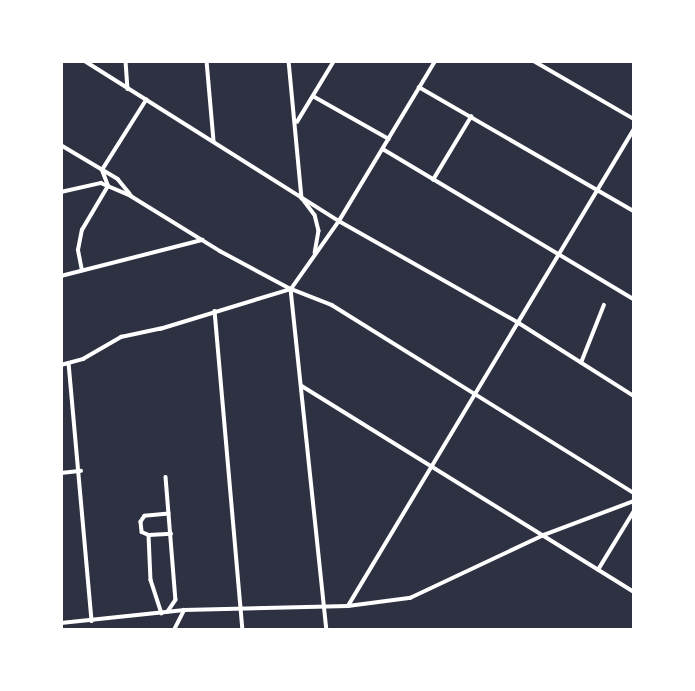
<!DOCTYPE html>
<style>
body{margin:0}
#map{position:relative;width:695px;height:691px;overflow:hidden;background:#2d3142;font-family:"Archivo Narrow",sans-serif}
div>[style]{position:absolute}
.minor>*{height:3.5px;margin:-1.75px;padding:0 1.75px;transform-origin:1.75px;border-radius:1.75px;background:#fff}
span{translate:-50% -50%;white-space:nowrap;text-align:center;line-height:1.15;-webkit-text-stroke:5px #fff;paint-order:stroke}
.frame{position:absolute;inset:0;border:63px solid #fff;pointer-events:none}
</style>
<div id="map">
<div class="minor">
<i style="left:85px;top:61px;width:300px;rotate:32.2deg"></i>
<i style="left:339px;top:221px;width:207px;rotate:29.5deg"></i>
<i style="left:519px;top:323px;width:136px;rotate:32.4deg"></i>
<i style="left:126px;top:61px;width:28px;rotate:86deg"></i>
<i style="left:207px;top:61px;width:80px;rotate:85deg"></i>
<i style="left:289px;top:61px;width:138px;rotate:84.6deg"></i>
<i style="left:302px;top:198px;width:21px;rotate:53deg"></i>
<i style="left:315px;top:215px;width:16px;rotate:76deg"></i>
<i style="left:319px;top:231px;width:22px;rotate:100deg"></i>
<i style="left:534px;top:61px;width:116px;rotate:30.1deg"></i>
<i style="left:419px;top:87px;width:248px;rotate:30deg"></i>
<i style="left:313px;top:96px;width:87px;rotate:29.5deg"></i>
<i style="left:297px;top:122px;width:71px;rotate:-58.8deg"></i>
<i style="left:61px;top:145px;width:66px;rotate:30.8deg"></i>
<i style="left:118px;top:179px;width:19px;rotate:51deg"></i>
<i style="left:383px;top:149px;width:292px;rotate:30.9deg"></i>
<i style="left:433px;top:180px;width:74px;rotate:-58.9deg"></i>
<i style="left:61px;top:192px;width:41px;rotate:-12.7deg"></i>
<i style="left:101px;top:183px;width:33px;rotate:23deg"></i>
<i style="left:131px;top:196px;width:105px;rotate:31.7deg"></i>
<i style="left:220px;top:251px;width:81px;rotate:28.2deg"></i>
<i style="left:291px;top:289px;width:44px;rotate:21.3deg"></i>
<i style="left:332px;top:305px;width:356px;rotate:31.9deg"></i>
<i style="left:82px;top:271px;width:21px;rotate:-101deg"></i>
<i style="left:78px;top:250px;width:20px;rotate:-79deg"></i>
<i style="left:82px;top:230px;width:51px;rotate:-59.4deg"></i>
<i style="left:108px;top:186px;width:17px;rotate:-111deg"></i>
<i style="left:102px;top:170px;width:83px;rotate:-57.8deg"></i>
<i style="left:61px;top:276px;width:146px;rotate:-14.3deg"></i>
<i style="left:291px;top:289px;width:343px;rotate:84deg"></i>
<i style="left:215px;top:311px;width:320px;rotate:85deg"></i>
<i style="left:69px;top:363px;width:259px;rotate:84.9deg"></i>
<i style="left:581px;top:363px;width:62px;rotate:-68.4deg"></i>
<i style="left:61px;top:365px;width:23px;rotate:-15deg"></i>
<i style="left:83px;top:359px;width:44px;rotate:-30.1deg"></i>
<i style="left:121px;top:337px;width:40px;rotate:-12deg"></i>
<i style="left:160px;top:329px;width:137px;rotate:-17deg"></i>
<i style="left:291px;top:289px;width:83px;rotate:-54.8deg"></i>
<i style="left:339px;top:221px;width:187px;rotate:-59deg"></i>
<i style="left:302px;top:386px;width:391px;rotate:31.8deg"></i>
<i style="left:61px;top:473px;width:20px;rotate:-6deg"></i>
<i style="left:166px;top:477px;width:123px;rotate:85.4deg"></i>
<i style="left:176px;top:600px;width:14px;rotate:124deg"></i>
<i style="left:169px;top:514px;width:24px;rotate:175deg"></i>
<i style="left:145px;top:516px;width:7px;rotate:124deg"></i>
<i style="left:141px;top:522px;width:10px;rotate:84deg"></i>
<i style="left:142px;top:532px;width:8px;rotate:23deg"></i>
<i style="left:149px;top:535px;width:22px;rotate:-3deg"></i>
<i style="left:149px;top:535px;width:45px;rotate:87.5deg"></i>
<i style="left:151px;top:580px;width:35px;rotate:72deg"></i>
<i style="left:598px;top:570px;width:69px;rotate:-58.6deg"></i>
<i style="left:348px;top:606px;width:556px;rotate:-59.05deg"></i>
<i style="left:61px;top:623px;width:124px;rotate:-6deg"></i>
<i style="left:184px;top:610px;width:164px;rotate:-1.4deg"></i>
<i style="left:348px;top:606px;width:63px;rotate:-7.4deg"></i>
<i style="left:410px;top:598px;width:148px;rotate:-25.2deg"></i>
<i style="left:544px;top:535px;width:96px;rotate:-20.7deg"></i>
<i style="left:174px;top:630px;width:22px;rotate:-63deg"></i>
</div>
<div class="frame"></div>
</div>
